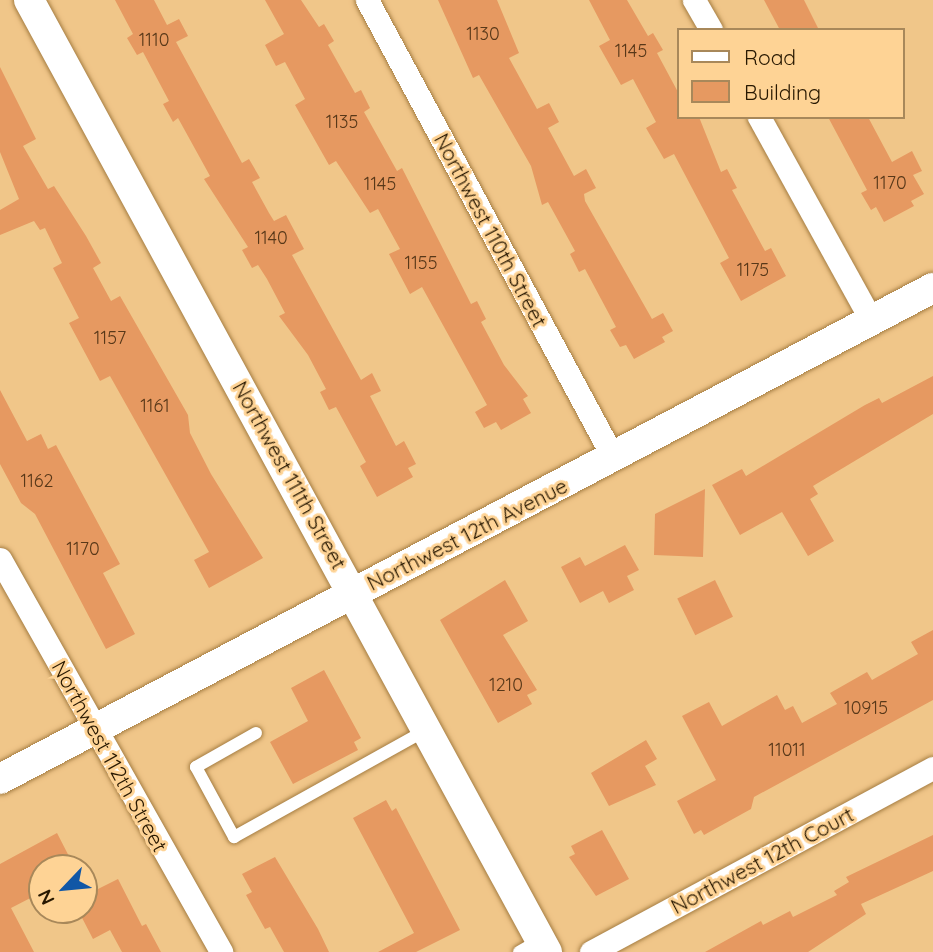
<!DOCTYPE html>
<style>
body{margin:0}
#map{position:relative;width:933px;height:952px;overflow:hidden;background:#f0c689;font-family:Quicksand,sans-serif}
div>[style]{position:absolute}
.building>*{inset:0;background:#e69961;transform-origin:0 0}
.roads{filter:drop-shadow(0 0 2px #a57d42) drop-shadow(0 0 2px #a57d42)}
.service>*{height:12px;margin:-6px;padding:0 6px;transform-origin:6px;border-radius:6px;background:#fff}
.minor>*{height:23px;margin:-11.5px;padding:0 11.5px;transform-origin:11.5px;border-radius:11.5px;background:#fff}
.tertiary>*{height:30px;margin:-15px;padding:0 15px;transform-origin:15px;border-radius:15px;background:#fff}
span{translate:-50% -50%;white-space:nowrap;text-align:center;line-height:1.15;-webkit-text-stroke:6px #fed395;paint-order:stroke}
.number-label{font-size:18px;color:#583819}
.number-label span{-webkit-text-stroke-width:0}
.street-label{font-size:21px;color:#281801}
.legend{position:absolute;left:677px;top:28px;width:228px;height:91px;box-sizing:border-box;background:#fed395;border:2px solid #a8885a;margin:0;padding:9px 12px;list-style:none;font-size:21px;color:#281801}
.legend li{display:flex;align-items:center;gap:14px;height:35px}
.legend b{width:35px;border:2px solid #a8885a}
.north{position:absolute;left:28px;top:854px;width:70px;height:70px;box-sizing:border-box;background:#fed395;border:2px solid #a8885a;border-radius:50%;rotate:244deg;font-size:19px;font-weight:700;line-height:28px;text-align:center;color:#281801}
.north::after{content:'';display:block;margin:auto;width:24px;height:32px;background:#1157a6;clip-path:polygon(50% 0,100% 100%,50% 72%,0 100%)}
</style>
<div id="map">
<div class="building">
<i style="clip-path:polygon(115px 0,154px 0,167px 25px,179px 19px,188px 36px,176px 42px,242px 163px,249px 159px,260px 178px,252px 182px,269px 213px,274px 221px,286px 215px,304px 249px,292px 255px,361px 380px,372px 373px,381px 391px,370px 396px,396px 446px,404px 441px,416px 464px,408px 468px,413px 477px,377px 497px,360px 466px,366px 462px,336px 407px,329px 410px,320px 392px,326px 389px,308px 355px,279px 316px,285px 313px,267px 279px,258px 265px,252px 268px,242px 250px,248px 247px,204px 179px,210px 176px,178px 118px,173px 122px,163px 104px,169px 101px,143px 52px,137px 55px,127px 38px,133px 34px)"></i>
<i style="clip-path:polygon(265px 0,301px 0,319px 27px,324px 24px,334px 41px,328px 45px,355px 93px,361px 90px,370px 108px,364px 112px,397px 171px,402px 168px,471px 304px,477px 301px,486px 319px,481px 322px,504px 365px,528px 396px,523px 399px,531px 413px,501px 430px,496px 422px,484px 428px,475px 412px,487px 405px,422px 287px,410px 294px,389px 254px,400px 249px,378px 209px,370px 213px,336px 161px,329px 165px,295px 105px,305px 99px,285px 62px,276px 66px,265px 45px,284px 34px)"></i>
<i style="clip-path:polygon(438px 0,497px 0,519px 53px,509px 58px,537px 109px,549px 103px,559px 122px,548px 128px,574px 176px,586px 169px,596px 188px,584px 194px,585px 201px,652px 319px,663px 313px,673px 331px,662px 337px,665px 342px,634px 359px,626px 345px,620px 347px,610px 330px,616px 327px,585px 269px,579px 272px,570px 254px,575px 251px,548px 202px,542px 205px,531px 166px,479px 75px,473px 78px)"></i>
<i style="clip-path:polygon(589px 0,627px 0,648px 36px,653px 33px,663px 50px,657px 53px,679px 94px,679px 117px,699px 117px,721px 172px,727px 169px,737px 188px,732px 190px,765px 251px,771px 248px,786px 276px,741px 301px,720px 263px,729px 258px,674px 154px,664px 159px,646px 128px,656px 122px,633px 79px,621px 85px,599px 46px,610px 40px)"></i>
<i style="clip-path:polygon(764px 0,804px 0,819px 30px,780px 30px)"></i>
<i style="clip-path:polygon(0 67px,36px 139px,23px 146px,48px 189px,54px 186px,86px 236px,101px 263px,93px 268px,111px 301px,120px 296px,188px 415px,190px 433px,211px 474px,263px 558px,209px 588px,194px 560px,209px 552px,110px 376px,100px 381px,69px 323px,79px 318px,53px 268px,62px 263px,45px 228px,40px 230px,34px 221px,0 235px,0 210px,19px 199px,0 152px)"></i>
<i style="clip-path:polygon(828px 117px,868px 117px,892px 162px,912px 151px,922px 171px,913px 175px,924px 194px,911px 201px,914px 206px,884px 222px,876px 207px,871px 210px,861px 193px,867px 190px)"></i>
<i style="clip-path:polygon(933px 376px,933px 414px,813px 486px,818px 494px,810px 499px,834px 541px,808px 556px,782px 512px,740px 535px,712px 485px,742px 469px,746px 476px,865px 405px,879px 398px,882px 403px)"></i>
<i style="clip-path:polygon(0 390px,27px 441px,41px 434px,48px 449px,56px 445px,120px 564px,103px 573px,135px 634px,106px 649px,35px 514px,21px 503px,0 464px)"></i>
<i style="clip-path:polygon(705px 489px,703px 557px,654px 555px,655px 514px)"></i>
<i style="clip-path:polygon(625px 545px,639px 570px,627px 576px,634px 590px,609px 603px,603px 591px,580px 603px,561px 567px,580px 557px,585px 566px)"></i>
<i style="clip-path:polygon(505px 580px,528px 621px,503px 635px,537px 690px,527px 695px,532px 704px,498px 723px,440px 620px)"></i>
<i style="left:715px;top:580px;width:41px;height:42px;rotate:64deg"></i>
<i style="clip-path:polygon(933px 630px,933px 700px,754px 797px,751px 809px,704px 835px,701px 830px,694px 834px,677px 801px,716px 780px,682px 716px,709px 702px,722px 726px,777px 695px,785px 710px,793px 706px,802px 723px,837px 704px,830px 693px,867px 672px,872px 680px,918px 654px,911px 642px)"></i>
<i style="clip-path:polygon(324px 670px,361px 738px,354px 742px,358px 750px,293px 784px,270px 742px,308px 721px,291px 688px)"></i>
<i style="clip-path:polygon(646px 740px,657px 759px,645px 766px,656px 785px,609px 806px,591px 773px)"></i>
<i style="clip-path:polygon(386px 800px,392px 811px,396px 808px,460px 930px,416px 952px,378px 952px,414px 933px,353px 818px)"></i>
<i style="clip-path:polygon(602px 830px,629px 879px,596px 896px,569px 857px,575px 854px,571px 846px)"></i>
<i style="clip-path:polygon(57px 833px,75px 868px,42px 868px,42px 892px,11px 908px,34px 952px,0 952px,0 864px)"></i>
<i style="clip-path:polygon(933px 835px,933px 871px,861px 904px,866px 914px,808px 952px,705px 952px,761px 921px,763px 925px,790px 911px,793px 917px,837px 895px,834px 891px,849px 882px,846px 877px)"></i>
<i style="clip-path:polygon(275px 857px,318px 929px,329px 952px,284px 952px,270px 927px,265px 929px,246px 895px,252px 892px,242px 874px)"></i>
<i style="clip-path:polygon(118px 879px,142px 926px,146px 924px,161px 952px,122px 952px,110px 930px,93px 939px,78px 910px,84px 910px,84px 896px)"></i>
</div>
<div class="roads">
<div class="service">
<i style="left:256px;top:733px;width:69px;rotate:150.5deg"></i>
<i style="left:196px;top:767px;width:80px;rotate:61.5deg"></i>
<i style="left:234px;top:837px;width:222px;rotate:-29.1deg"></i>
<i style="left:519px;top:952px;width:24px;rotate:-30deg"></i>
</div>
<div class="minor">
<i style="left:367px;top:0;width:521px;rotate:61.71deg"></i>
<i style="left:694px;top:0;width:34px;rotate:60deg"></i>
<i style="left:759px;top:117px;width:234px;rotate:61.1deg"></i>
<i style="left:0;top:559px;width:451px;rotate:60.6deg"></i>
<i style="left:591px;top:952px;width:388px;rotate:-28.3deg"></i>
</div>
<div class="tertiary">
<i style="left:29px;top:0;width:1084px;rotate:61.45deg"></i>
<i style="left:0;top:779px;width:1054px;rotate:-27.76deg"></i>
</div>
</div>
<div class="number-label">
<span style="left:483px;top:34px">1130</span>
<span style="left:154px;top:40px">1110</span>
<span style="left:631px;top:51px">1145</span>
<span style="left:342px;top:122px">1135</span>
<span style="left:890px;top:183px">1170</span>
<span style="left:380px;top:184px">1145</span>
<span style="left:271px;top:238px">1140</span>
<span style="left:421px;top:263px">1155</span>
<span style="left:753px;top:270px">1175</span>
<span style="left:110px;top:338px">1157</span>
<span style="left:155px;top:406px">1161</span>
<span style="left:37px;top:481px">1162</span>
<span style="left:83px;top:549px">1170</span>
<span style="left:506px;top:685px">1210</span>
<span style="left:866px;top:708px">10915</span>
<span style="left:787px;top:750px">11011</span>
</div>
<div class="street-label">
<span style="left:491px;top:230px;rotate:62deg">Northwest 110th Street</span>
<span style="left:290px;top:475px;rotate:61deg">Northwest 111th Street</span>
<span style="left:467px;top:534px;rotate:-27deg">Northwest 12th Avenue</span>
<span style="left:110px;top:756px;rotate:61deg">Northwest 112th Street</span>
<span style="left:762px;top:860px;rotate:-28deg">Northwest 12th Court</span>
</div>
<ul class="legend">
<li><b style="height:9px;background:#fff"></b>Road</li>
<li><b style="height:19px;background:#e69961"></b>Building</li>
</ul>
<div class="north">N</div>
</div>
